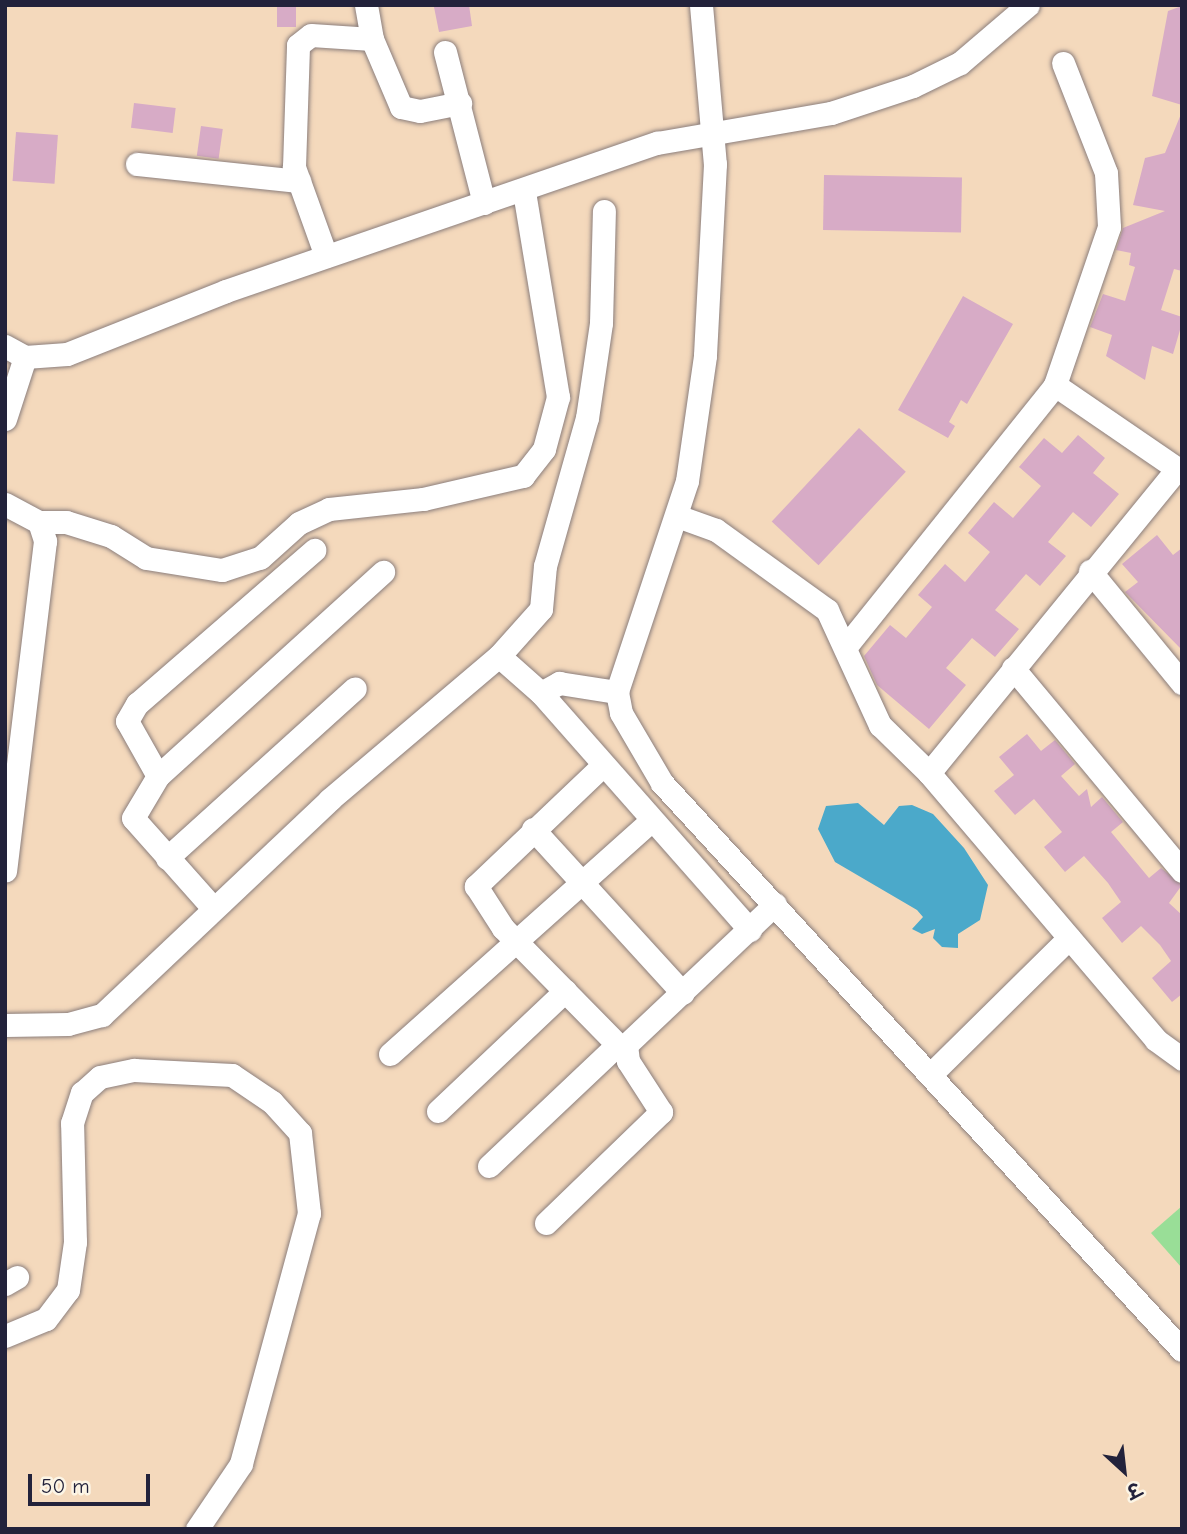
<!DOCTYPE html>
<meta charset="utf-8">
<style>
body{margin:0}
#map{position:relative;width:1187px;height:1534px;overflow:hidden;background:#f4d9bc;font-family:"Comic Neue","Playpen Sans Deva",sans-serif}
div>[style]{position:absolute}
.green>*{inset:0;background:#99de97}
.water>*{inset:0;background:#4ba9ca}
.building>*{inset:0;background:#d7abc6;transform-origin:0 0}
.roads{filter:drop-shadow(0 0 2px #8b7e7c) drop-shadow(0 0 2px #8b7e7c)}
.minor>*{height:23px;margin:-11.5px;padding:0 11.5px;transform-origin:11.5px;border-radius:11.5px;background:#fff}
span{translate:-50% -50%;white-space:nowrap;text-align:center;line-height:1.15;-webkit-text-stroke:5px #fcf5e5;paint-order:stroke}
.frame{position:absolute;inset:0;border:7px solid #22223b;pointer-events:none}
.north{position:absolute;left:1089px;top:1436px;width:70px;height:70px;-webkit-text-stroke:5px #fcf5e5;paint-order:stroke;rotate:153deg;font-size:19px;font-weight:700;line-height:28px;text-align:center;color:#22223b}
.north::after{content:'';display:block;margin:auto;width:24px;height:32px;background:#22223b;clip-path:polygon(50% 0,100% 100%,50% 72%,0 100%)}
.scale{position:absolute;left:28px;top:1474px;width:122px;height:32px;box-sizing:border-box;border:4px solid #22223b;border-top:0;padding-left:9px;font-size:21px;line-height:24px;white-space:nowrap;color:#22223b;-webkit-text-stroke:5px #fcf5e5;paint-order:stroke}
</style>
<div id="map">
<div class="green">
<i style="clip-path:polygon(1182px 1206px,1182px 1268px,1151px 1233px)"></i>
</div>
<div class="water">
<i style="clip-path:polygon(858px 803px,884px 825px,899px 806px,912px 805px,933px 814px,964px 848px,988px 885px,980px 920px,958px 934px,958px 948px,942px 947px,933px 938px,935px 929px,922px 934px,912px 929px,923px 917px,917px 910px,835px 862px,818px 829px,826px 806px)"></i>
</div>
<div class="building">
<i style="left:277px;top:5px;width:19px;height:22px"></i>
<i style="clip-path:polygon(443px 5px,469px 5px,472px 26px,439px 32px,434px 7px)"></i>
<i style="clip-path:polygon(1182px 6px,1182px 105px,1152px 96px,1168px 11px)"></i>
<i style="left:134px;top:103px;width:42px;height:25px;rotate:7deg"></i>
<i style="clip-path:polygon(1181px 114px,1182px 271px,1174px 269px,1161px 310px,1182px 317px,1182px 323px,1173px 354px,1152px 346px,1145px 380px,1106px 356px,1112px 335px,1090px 327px,1103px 294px,1125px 301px,1135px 267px,1129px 265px,1131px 253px,1116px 250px,1123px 228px,1165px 211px,1133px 205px,1145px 158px,1165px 153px)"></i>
<i style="left:201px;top:126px;width:22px;height:30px;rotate:8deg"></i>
<i style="left:16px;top:132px;width:42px;height:49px;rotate:4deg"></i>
<i style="left:824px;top:175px;width:138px;height:55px;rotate:1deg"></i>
<i style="clip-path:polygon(963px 296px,1013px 324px,967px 404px,961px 400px,949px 422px,955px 426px,948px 438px,898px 410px)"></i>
<i style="left:859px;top:428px;width:64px;height:128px;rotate:43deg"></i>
<i style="clip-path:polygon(1078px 435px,1105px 458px,1093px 473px,1119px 494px,1091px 527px,1073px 512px,1048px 542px,1066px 556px,1040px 586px,1026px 574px,995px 610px,1019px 629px,995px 657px,972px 638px,946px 668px,966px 685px,929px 729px,877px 685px,864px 656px,890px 625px,906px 638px,932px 607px,918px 595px,945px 564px,965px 582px,990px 552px,968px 533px,994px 502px,1013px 518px,1041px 486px,1019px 467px,1044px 438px,1062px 453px)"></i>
<i style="clip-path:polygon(1157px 535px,1173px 555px,1182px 548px,1182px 650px,1125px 592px,1138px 582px,1122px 564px)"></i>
<i style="clip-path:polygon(1027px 734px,1041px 751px,1055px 740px,1075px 764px,1061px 776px,1079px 796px,1087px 789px,1091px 807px,1102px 797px,1123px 822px,1111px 832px,1149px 878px,1161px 868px,1182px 885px,1169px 903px,1182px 915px,1182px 994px,1172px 1002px,1152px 978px,1171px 961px,1160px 945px,1141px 926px,1122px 943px,1102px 918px,1121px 902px,1108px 883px,1084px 856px,1065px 872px,1044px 847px,1062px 832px,1034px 799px,1015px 815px,994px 791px,1014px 775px,999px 757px)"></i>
</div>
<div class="roads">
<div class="minor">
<i style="left:366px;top:5px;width:35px;rotate:80deg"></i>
<i style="left:372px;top:39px;width:74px;rotate:66.9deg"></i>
<i style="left:401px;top:107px;width:19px;rotate:12deg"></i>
<i style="left:420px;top:111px;width:41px;rotate:-11.3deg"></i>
<i style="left:701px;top:5px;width:160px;rotate:85deg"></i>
<i style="left:715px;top:164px;width:192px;rotate:93deg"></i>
<i style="left:705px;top:356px;width:126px;rotate:98.2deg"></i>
<i style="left:687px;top:481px;width:222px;rotate:108.4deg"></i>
<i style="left:617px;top:692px;width:21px;rotate:79deg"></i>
<i style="left:621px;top:713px;width:81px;rotate:59.6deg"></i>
<i style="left:662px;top:783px;width:769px;rotate:47.48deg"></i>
<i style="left:445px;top:52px;width:156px;rotate:75.5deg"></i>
<i style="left:1063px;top:63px;width:118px;rotate:68.6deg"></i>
<i style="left:1106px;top:173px;width:54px;rotate:86.8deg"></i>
<i style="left:1109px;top:227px;width:167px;rotate:108.9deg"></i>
<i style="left:1055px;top:385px;width:154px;rotate:34.4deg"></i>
<i style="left:137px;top:164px;width:163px;rotate:6deg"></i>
<i style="left:326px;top:256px;width:95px;rotate:-109.8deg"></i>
<i style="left:294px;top:167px;width:122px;rotate:-88.1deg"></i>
<i style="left:298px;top:45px;width:16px;rotate:-38deg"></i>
<i style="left:311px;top:35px;width:61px;rotate:3.8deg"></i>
<i style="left:5px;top:346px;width:23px;rotate:29deg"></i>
<i style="left:25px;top:357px;width:42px;rotate:-4.1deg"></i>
<i style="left:67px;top:354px;width:171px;rotate:-21.6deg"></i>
<i style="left:226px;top:291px;width:456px;rotate:-19deg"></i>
<i style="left:657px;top:143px;width:177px;rotate:-9.8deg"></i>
<i style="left:831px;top:113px;width:86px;rotate:-18.2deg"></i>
<i style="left:913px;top:86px;width:52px;rotate:-26.1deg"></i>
<i style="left:960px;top:63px;width:89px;rotate:-40.5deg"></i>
<i style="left:5px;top:419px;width:65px;rotate:-72.1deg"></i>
<i style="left:5px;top:504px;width:38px;rotate:28deg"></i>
<i style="left:39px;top:522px;width:20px;rotate:72deg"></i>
<i style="left:45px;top:541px;width:332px;rotate:96.9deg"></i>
<i style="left:677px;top:516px;width:41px;rotate:19.7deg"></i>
<i style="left:716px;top:530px;width:137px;rotate:35.8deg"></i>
<i style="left:827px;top:610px;width:127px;rotate:65.3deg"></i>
<i style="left:880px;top:725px;width:69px;rotate:44.4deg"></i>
<i style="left:929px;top:773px;width:350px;rotate:49.6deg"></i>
<i style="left:1156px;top:1040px;width:32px;rotate:36deg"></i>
<i style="left:39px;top:522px;width:27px"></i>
<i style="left:66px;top:522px;width:47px;rotate:17.3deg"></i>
<i style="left:111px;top:536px;width:41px;rotate:32.2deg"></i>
<i style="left:146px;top:558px;width:77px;rotate:9deg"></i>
<i style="left:222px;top:570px;width:40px;rotate:-18deg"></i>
<i style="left:260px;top:558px;width:52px;rotate:-41.9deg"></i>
<i style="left:299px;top:523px;width:33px;rotate:-25deg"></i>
<i style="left:329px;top:509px;width:95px;rotate:-6.1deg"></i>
<i style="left:423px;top:499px;width:103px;rotate:-13deg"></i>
<i style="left:523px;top:476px;width:34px;rotate:-52deg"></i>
<i style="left:544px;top:449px;width:54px;rotate:-74.9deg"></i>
<i style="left:558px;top:397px;width:208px;rotate:-99.4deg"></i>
<i style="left:1090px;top:571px;width:145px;rotate:50.6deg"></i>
<i style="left:847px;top:645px;width:333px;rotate:-51.3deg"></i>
<i style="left:499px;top:656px;width:63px;rotate:-48.2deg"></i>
<i style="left:541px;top:609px;width:43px;rotate:-84.7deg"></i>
<i style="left:545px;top:566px;width:154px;rotate:-74.2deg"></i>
<i style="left:587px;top:418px;width:96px;rotate:-81.6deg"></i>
<i style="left:601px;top:323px;width:112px;rotate:-88.5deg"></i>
<i style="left:1013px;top:668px;width:264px;rotate:50.2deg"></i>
<i style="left:541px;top:693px;width:21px;rotate:-29deg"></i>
<i style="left:559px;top:683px;width:59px;rotate:8.8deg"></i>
<i style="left:601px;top:767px;width:173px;rotate:136.4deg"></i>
<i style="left:476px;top:886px;width:50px;rotate:57.3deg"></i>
<i style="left:503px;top:928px;width:174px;rotate:45.5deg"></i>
<i style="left:929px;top:773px;width:394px;rotate:-50.8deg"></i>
<i style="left:158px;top:776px;width:304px;rotate:-42.2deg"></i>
<i style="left:533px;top:829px;width:222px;rotate:47.6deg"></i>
<i style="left:167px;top:858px;width:253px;rotate:-42.1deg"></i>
<i style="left:213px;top:908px;width:120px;rotate:-131.6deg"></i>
<i style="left:133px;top:818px;width:49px;rotate:-59.2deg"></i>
<i style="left:158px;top:776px;width:63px;rotate:-119.4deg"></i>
<i style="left:127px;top:721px;width:20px;rotate:-60deg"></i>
<i style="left:137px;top:704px;width:235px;rotate:-41deg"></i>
<i style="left:5px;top:1025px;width:63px;rotate:-0.9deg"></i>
<i style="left:68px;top:1024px;width:35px;rotate:-15deg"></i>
<i style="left:102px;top:1015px;width:313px;rotate:-43.4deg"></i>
<i style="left:329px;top:800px;width:223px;rotate:-40.3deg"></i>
<i style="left:499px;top:656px;width:56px;rotate:41.4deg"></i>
<i style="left:541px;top:693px;width:316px;rotate:48.6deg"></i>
<i style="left:390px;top:1054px;width:350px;rotate:-41.8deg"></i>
<i style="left:931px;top:1074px;width:194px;rotate:-44.6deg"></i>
<i style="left:438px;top:1111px;width:175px;rotate:-43.4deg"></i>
<i style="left:489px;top:1166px;width:176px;rotate:-43.4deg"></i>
<i style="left:546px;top:1223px;width:160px;rotate:-44deg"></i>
<i style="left:661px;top:1112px;width:61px;rotate:-122.9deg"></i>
<i style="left:628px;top:1061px;width:16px;rotate:-97deg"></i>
<i style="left:626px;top:1045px;width:205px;rotate:-43.4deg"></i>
<i style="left:5px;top:1284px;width:14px;rotate:-30deg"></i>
<i style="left:5px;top:1336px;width:44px;rotate:-22.5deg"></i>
<i style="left:46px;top:1319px;width:36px;rotate:-53deg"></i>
<i style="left:68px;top:1290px;width:49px;rotate:-81.7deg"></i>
<i style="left:75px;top:1242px;width:119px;rotate:-91.4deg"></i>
<i style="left:72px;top:1123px;width:32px;rotate:-72deg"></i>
<i style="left:82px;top:1093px;width:24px;rotate:-42deg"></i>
<i style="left:100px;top:1077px;width:35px;rotate:-12deg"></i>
<i style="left:134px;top:1070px;width:98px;rotate:2.9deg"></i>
<i style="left:232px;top:1075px;width:48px;rotate:34deg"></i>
<i style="left:272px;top:1102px;width:42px;rotate:47.9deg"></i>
<i style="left:300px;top:1133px;width:81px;rotate:83.6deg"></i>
<i style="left:309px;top:1213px;width:260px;rotate:105.2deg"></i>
<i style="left:241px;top:1464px;width:78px;rotate:124.1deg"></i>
</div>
</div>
<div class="frame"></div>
<div class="north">उ</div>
<div class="scale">50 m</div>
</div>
